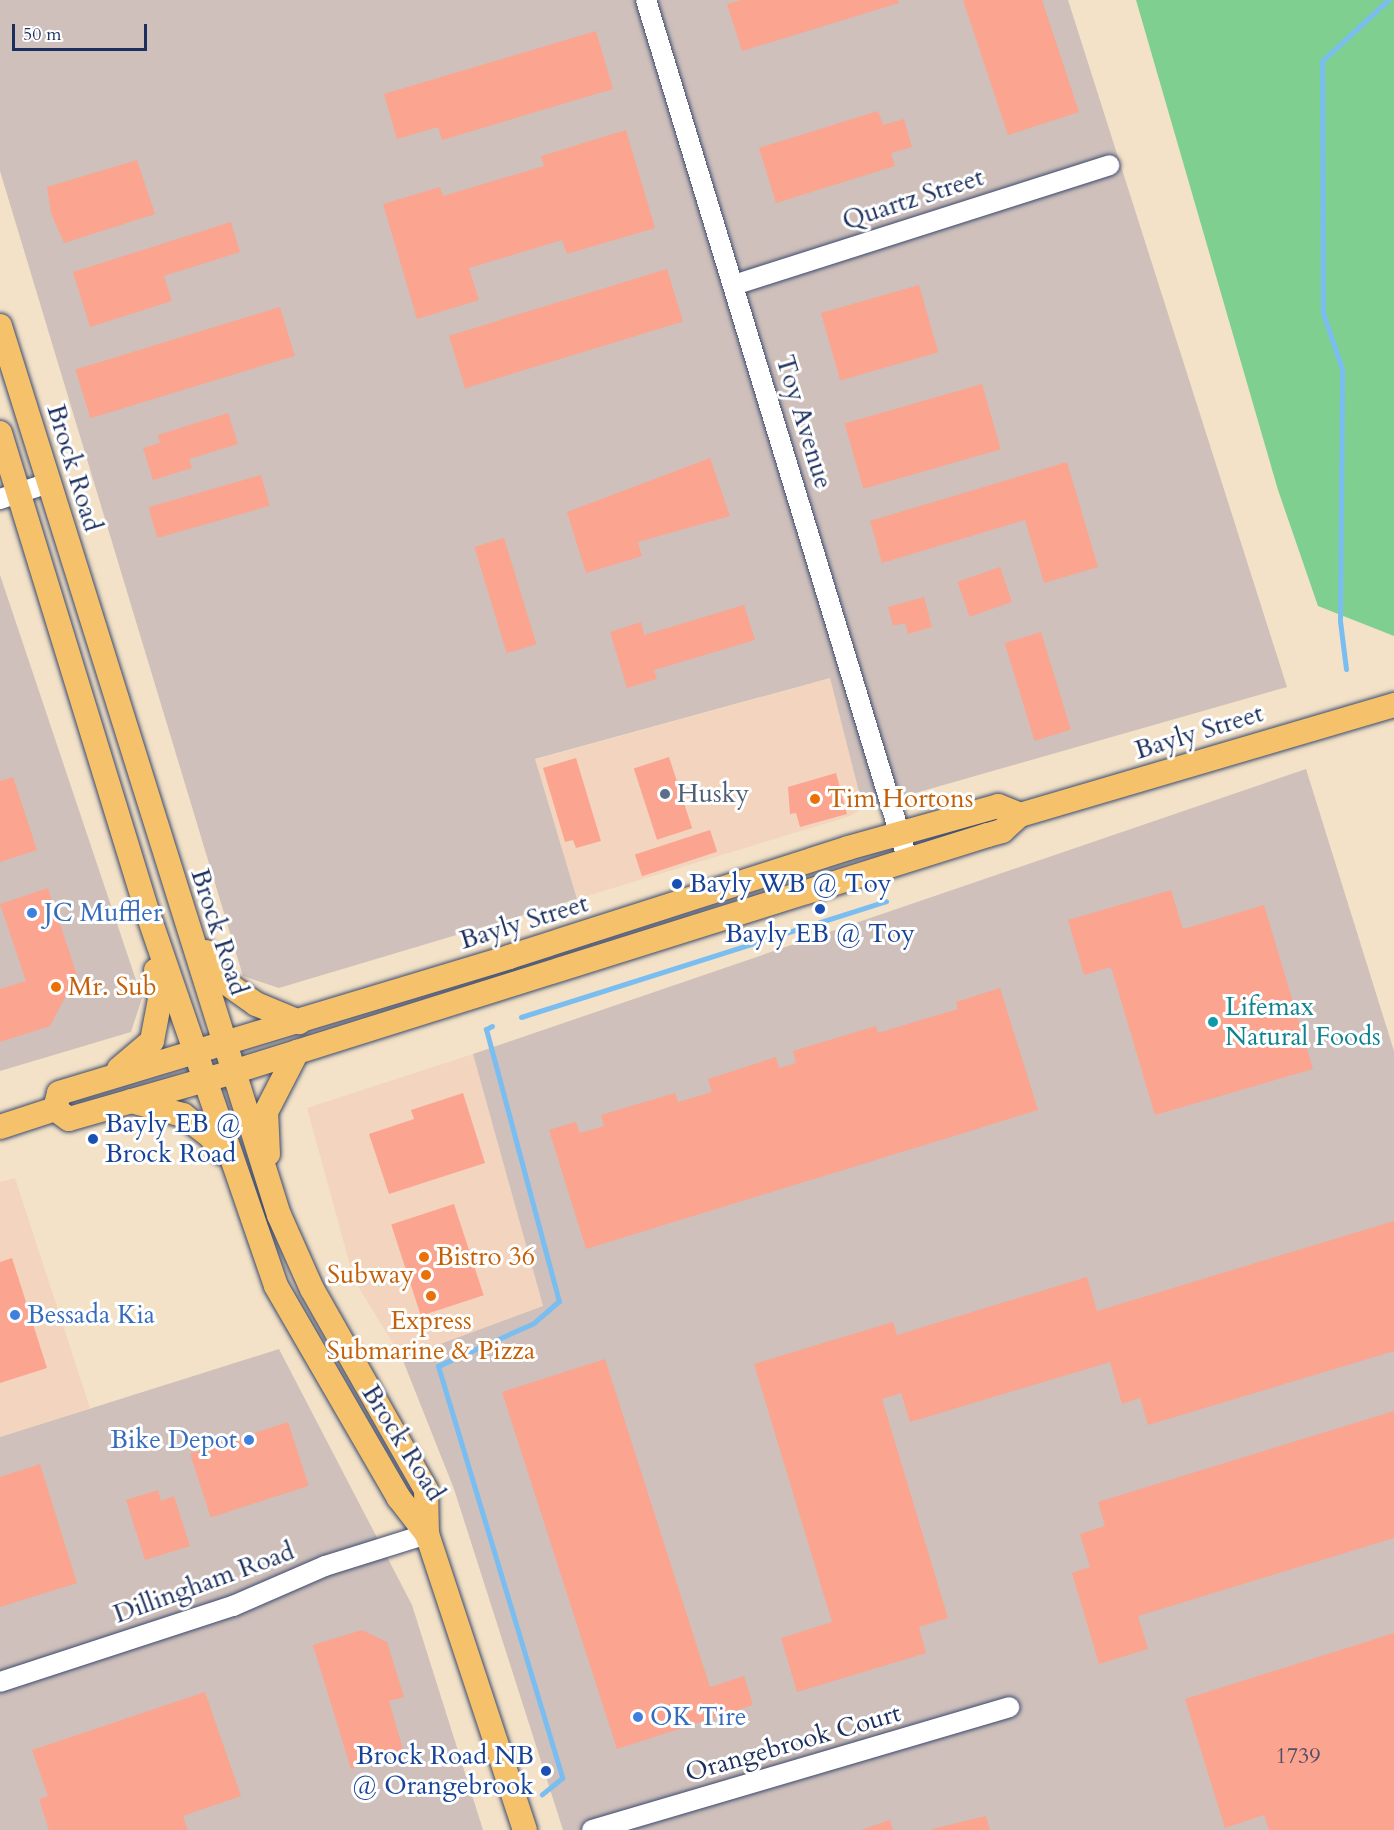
<!DOCTYPE html>
<style>
body{margin:0}
#map{position:relative;width:1394px;height:1830px;overflow:hidden;background:#f3e2c7;font-family:Cardo,serif}
div>[style]{position:absolute}
.built>*{inset:0;background:#f3d4bf}
.industrial>*{inset:0;background:#cfc0bb}
.green>*{inset:0;background:#7fd090}
.stream>*{height:5px;margin:-2.5px;padding:0 2.5px;transform-origin:2.5px;border-radius:2.5px;background:#7abdf0}
.building>*{inset:0;background:#fba48f;transform-origin:0 0}
.roads{filter:drop-shadow(0 0 2px #3b4a6e) drop-shadow(0 0 2px #3b4a6e)}
.minor>*{height:20px;margin:-10px;padding:0 10px;transform-origin:10px;border-radius:10px;background:#fff}
.major>*{height:24px;margin:-12px;padding:0 12px;transform-origin:12px;border-radius:12px;background:#f5c16b}
.dots>*{width:16px;height:16px;translate:-50% -50%;box-sizing:border-box;border:3px solid #fff;border-radius:50%}
span{translate:-50% -50%;white-space:nowrap;text-align:center;line-height:1.15;-webkit-text-stroke:6px #fff;paint-order:stroke}
.number-label{font-size:22px;color:#534c6a}
.number-label span{-webkit-text-stroke-width:0}
.street-label{font-size:26px;color:#1b2f5e}
.service-label{font-size:26px;color:#4e5e75}
.left{translate:0 -50%;text-align:left}
.food-label{font-size:26px;color:#c56008}
.right{translate:-100% -50%;text-align:right}
.transit-label{font-size:26px;color:#164399}
.shop-label{font-size:26px;color:#366cbe}
.culture-label{font-size:26px;color:#0d838f}
.scale{position:absolute;left:12px;top:24px;width:135px;height:27px;box-sizing:border-box;border:3px solid #1b2f5e;border-top:0;padding-left:8px;font-size:18px;line-height:21px;white-space:nowrap;color:#1b2f5e;-webkit-text-stroke:4px #fff;paint-order:stroke}
</style>
<div id="map">
<div class="built">
<i style="clip-path:polygon(830px 678px,863px 808px,850px 816px,577px 899px,534px 760px)"></i>
<i style="clip-path:polygon(473px 1054px,543px 1306px,402px 1358px,354px 1280px,307px 1108px)"></i>
<i style="clip-path:polygon(15px 1178px,90px 1408px,0 1437px,0 1182px)"></i>
</div>
<div class="industrial">
<i style="clip-path:polygon(0 0,1068px 0,1287px 687px,863px 808px,830px 678px,535px 759px,577px 899px,279px 988px,243px 976px,0 171px)"></i>
<i style="clip-path:polygon(0 575px,142px 998px,131px 1032px,0 1071px)"></i>
<i style="clip-path:polygon(1306px 769px,1394px 1051px,1394px 1830px,563px 1830px,454px 1489px,402px 1358px,543px 1306px,473px 1054px)"></i>
<i style="clip-path:polygon(279px 1349px,412px 1605px,483px 1830px,0 1830px,0 1437px)"></i>
</div>
<div class="green">
<i style="clip-path:polygon(1136px 0,1394px 0,1394px 636px,1318px 606px,1278px 490px)"></i>
</div>
<div class="stream">
<i style="left:1346px;top:669px;width:48px;rotate:-97.1deg"></i>
<i style="left:1340px;top:621px;width:252px;rotate:-89.5deg"></i>
<i style="left:1342px;top:369px;width:59px;rotate:-108.7deg"></i>
<i style="left:1323px;top:313px;width:252px;rotate:-90.2deg"></i>
<i style="left:1322px;top:61px;width:90px;rotate:-42.7deg"></i>
<i style="left:521px;top:1017px;width:383px;rotate:-17.6deg"></i>
<i style="left:492px;top:1026px;width:7px;rotate:153deg"></i>
<i style="left:486px;top:1029px;width:282px;rotate:75deg"></i>
<i style="left:559px;top:1301px;width:33px;rotate:139deg"></i>
<i style="left:534px;top:1323px;width:105px;rotate:155.9deg"></i>
<i style="left:438px;top:1366px;width:430px;rotate:73.2deg"></i>
<i style="left:562px;top:1778px;width:26px;rotate:141deg"></i>
</div>
<div class="building">
<i style="clip-path:polygon(741px 0,898px 0,899px 3px,742px 51px,727px 4px)"></i>
<i style="clip-path:polygon(963px 0,1042px 0,1079px 112px,1008px 135px)"></i>
<i style="clip-path:polygon(596px 31px,613px 89px,442px 140px,438px 127px,397px 139px,384px 94px)"></i>
<i style="clip-path:polygon(878px 111px,883px 125px,904px 119px,912px 147px,891px 153px,895px 166px,776px 203px,759px 148px)"></i>
<i style="clip-path:polygon(626px 130px,655px 228px,567px 254px,562px 240px,469px 268px,479px 300px,417px 319px,383px 204px,440px 187px,443px 196px,544px 166px,541px 156px)"></i>
<i style="clip-path:polygon(137px 160px,155px 214px,64px 243px,51px 213px,47px 187px)"></i>
<i style="clip-path:polygon(231px 222px,240px 252px,164px 276px,172px 301px,90px 327px,73px 272px)"></i>
<i style="left:667px;top:269px;width:55px;height:228px;rotate:73deg"></i>
<i style="left:919px;top:285px;width:70px;height:102px;rotate:74deg"></i>
<i style="left:280px;top:307px;width:51px;height:214px;rotate:73deg"></i>
<i style="left:982px;top:384px;width:68px;height:143px;rotate:74deg"></i>
<i style="clip-path:polygon(228px 413px,238px 444px,189px 459px,192px 468px,153px 480px,143px 448px,160px 443px,158px 435px)"></i>
<i style="clip-path:polygon(710px 458px,730px 516px,638px 542px,642px 556px,586px 573px,567px 512px)"></i>
<i style="clip-path:polygon(1067px 462px,1098px 567px,1044px 583px,1025px 520px,882px 563px,870px 521px)"></i>
<i style="left:261px;top:475px;width:32px;height:117px;rotate:74deg"></i>
<i style="left:504px;top:538px;width:111px;height:31px;rotate:73deg"></i>
<i style="left:1000px;top:567px;width:37px;height:45px;rotate:71deg"></i>
<i style="clip-path:polygon(924px 597px,932px 627px,908px 634px,905px 623px,893px 626px,888px 607px)"></i>
<i style="clip-path:polygon(744px 605px,755px 640px,654px 670px,657px 679px,627px 688px,610px 632px,641px 622px,644px 635px)"></i>
<i style="left:1041px;top:632px;width:102px;height:38px;rotate:73deg"></i>
<i style="left:669px;top:757px;width:75px;height:37px;rotate:72deg"></i>
<i style="clip-path:polygon(576px 758px,601px 841px,576px 848px,573px 840px,565px 842px,543px 768px)"></i>
<i style="clip-path:polygon(836px 773px,847px 814px,800px 827px,796px 813px,790px 814px,788px 787px)"></i>
<i style="clip-path:polygon(13px 777px,37px 850px,0 862px,0 781px)"></i>
<i style="left:710px;top:830px;width:23px;height:79px;rotate:72deg"></i>
<i style="clip-path:polygon(48px 888px,77px 975px,50px 1026px,0 1042px,0 989px,26px 981px,0 904px)"></i>
<i style="clip-path:polygon(1171px 890px,1183px 929px,1264px 905px,1313px 1069px,1155px 1115px,1111px 967px,1084px 975px,1068px 920px)"></i>
<i style="clip-path:polygon(1000px 988px,1038px 1110px,586px 1249px,549px 1130px,576px 1122px,580px 1133px,604px 1126px,601px 1115px,675px 1093px,678px 1102px,712px 1092px,708px 1079px,776px 1057px,779px 1068px,796px 1063px,793px 1051px,876px 1026px,878px 1033px,958px 1009px,956px 1002px)"></i>
<i style="clip-path:polygon(463px 1093px,485px 1163px,389px 1194px,369px 1134px,414px 1119px,411px 1110px)"></i>
<i style="left:454px;top:1204px;width:96px;height:66px;rotate:72deg"></i>
<i style="clip-path:polygon(1394px 1221px,1394px 1351px,1148px 1425px,1140px 1398px,1122px 1404px,1110px 1362px,910px 1422px,901px 1393px,882px 1399px,948px 1618px,919px 1627px,926px 1653px,797px 1692px,781px 1638px,832px 1622px,754px 1364px,893px 1322px,897px 1335px,1087px 1277px,1097px 1311px)"></i>
<i style="clip-path:polygon(12px 1258px,47px 1368px,0 1383px,0 1262px)"></i>
<i style="clip-path:polygon(605px 1359px,710px 1687px,744px 1676px,753px 1705px,617px 1749px,502px 1392px)"></i>
<i style="clip-path:polygon(1394px 1411px,1394px 1538px,1138px 1616px,1148px 1649px,1099px 1664px,1072px 1573px,1090px 1567px,1080px 1534px,1105px 1526px,1098px 1502px)"></i>
<i style="left:288px;top:1422px;width:67px;height:103px;rotate:72deg"></i>
<i style="clip-path:polygon(40px 1464px,77px 1583px,0 1607px,0 1477px)"></i>
<i style="clip-path:polygon(158px 1490px,161px 1501px,174px 1496px,190px 1546px,145px 1560px,126px 1500px)"></i>
<i style="clip-path:polygon(362px 1630px,387px 1642px,404px 1697px,389px 1701px,404px 1753px,351px 1769px,313px 1645px)"></i>
<i style="clip-path:polygon(1394px 1633px,1394px 1830px,1269px 1830px,1264px 1815px,1225px 1828px,1185px 1699px)"></i>
<i style="clip-path:polygon(205px 1692px,241px 1796px,183px 1816px,188px 1830px,49px 1830px,39px 1799px,48px 1796px,32px 1750px)"></i>
<i style="clip-path:polygon(986px 1816px,990px 1830px,932px 1830px,932px 1829px)"></i>
<i style="clip-path:polygon(890px 1820px,893px 1830px,861px 1830px)"></i>
</div>
<div class="roads">
<div class="minor">
<i style="left:646px;top:0;width:900px;rotate:73.08deg"></i>
<i style="left:734px;top:285px;width:394px;rotate:-17.7deg"></i>
<i style="left:0;top:499px;width:52px;rotate:-18.1deg"></i>
<i style="left:0;top:1682px;width:245px;rotate:-18.1deg"></i>
<i style="left:233px;top:1606px;width:100px;rotate:-23.5deg"></i>
<i style="left:325px;top:1566px;width:107px;rotate:-17.4deg"></i>
<i style="left:592px;top:1830px;width:435px;rotate:-16.4deg"></i>
</div>
<div class="major">
<i style="left:0;top:326px;width:932px;rotate:72.58deg"></i>
<i style="left:279px;top:1215px;width:81px;rotate:66deg"></i>
<i style="left:312px;top:1289px;width:231px;rotate:60.4deg"></i>
<i style="left:426px;top:1490px;width:44px;rotate:88.7deg"></i>
<i style="left:427px;top:1534px;width:312px;rotate:71.7deg"></i>
<i style="left:0;top:433px;width:503px;rotate:72.9deg"></i>
<i style="left:148px;top:914px;width:393px;rotate:71deg"></i>
<i style="left:276px;top:1286px;width:245px;rotate:59.9deg"></i>
<i style="left:399px;top:1498px;width:46px;rotate:52.1deg"></i>
<i style="left:206px;top:952px;width:32px;rotate:60deg"></i>
<i style="left:222px;top:980px;width:42px;rotate:35.2deg"></i>
<i style="left:256px;top:1004px;width:47px;rotate:22.7deg"></i>
<i style="left:119px;top:1069px;width:43px;rotate:-40.3deg"></i>
<i style="left:152px;top:1041px;width:43px;rotate:-79.2deg"></i>
<i style="left:160px;top:999px;width:29px;rotate:-98deg"></i>
<i style="left:131px;top:1101px;width:54px;rotate:15.1deg"></i>
<i style="left:183px;top:1115px;width:36px;rotate:38deg"></i>
<i style="left:211px;top:1137px;width:19px;rotate:55deg"></i>
<i style="left:55px;top:1109px;width:17px;rotate:36deg"></i>
<i style="left:69px;top:1119px;width:171px;rotate:-16deg"></i>
<i style="left:233px;top:1072px;width:791px;rotate:-17.43deg"></i>
<i style="left:988px;top:835px;width:15px;rotate:-16deg"></i>
<i style="left:1002px;top:831px;width:24px;rotate:-42deg"></i>
<i style="left:1020px;top:815px;width:390px;rotate:-16.4deg"></i>
<i style="left:55px;top:1109px;width:16px;rotate:-76deg"></i>
<i style="left:59px;top:1093px;width:470px;rotate:-16.8deg"></i>
<i style="left:509px;top:957px;width:356px;rotate:-17.8deg"></i>
<i style="left:848px;top:848px;width:156px;rotate:-15.6deg"></i>
<i style="left:998px;top:806px;width:24px;rotate:22deg"></i>
<i style="left:0;top:1127px;width:58px;rotate:-18.1deg"></i>
<i style="left:268px;top:1154px;width:42px;rotate:-92.7deg"></i>
<i style="left:266px;top:1112px;width:68px;rotate:-62.7deg"></i>
</div>
</div>
<div class="dots">
<i style="left:665px;top:794px;background:#5c6f8a"></i>
<i style="left:815px;top:799px;background:#e8710a"></i>
<i style="left:677px;top:884px;background:#1a4fb4"></i>
<i style="left:820px;top:909px;background:#1a4fb4"></i>
<i style="left:32px;top:913px;background:#3f7fe0"></i>
<i style="left:56px;top:987px;background:#e8710a"></i>
<i style="left:1213px;top:1022px;background:#0f9aa8"></i>
<i style="left:93px;top:1139px;background:#1a4fb4"></i>
<i style="left:424px;top:1257px;background:#e8710a"></i>
<i style="left:426px;top:1275px;background:#e8710a"></i>
<i style="left:431px;top:1296px;background:#e8710a"></i>
<i style="left:15px;top:1315px;background:#3f7fe0"></i>
<i style="left:249px;top:1440px;background:#3f7fe0"></i>
<i style="left:638px;top:1717px;background:#3f7fe0"></i>
<i style="left:546px;top:1771px;background:#1a4fb4"></i>
</div>
<div class="number-label">
<span style="left:1298px;top:1757px">1739</span>
</div>
<div class="street-label">
<span style="left:913px;top:199px;rotate:-18deg">Quartz Street</span>
<span style="left:804px;top:422px;rotate:73deg">Toy Avenue</span>
<span style="left:74px;top:468px;rotate:73deg">Brock Road</span>
<span style="left:1199px;top:732px;rotate:-17deg">Bayly Street</span>
<span style="left:524px;top:922px;rotate:-17deg">Bayly Street</span>
<span style="left:219px;top:932px;rotate:72deg">Brock Road</span>
<span style="left:403px;top:1443px;rotate:58deg">Brock Road</span>
<span style="left:204px;top:1583px;rotate:-20deg">Dillingham Road</span>
<span style="left:793px;top:1743px;rotate:-16deg">Orangebrook Court</span>
</div>
<div class="service-label">
<span class="left" style="left:677px;top:794px">Husky</span>
</div>
<div class="food-label">
<span class="left" style="left:827px;top:799px">Tim Hortons</span>
<span class="left" style="left:68px;top:987px">Mr. Sub</span>
<span class="left" style="left:436px;top:1257px">Bistro 36</span>
<span class="right" style="left:414px;top:1275px">Subway</span>
<span style="left:431px;top:1336px">Express<br>Submarine &amp; Pizza</span>
</div>
<div class="transit-label">
<span class="left" style="left:689px;top:884px">Bayly WB @ Toy</span>
<span style="left:820px;top:934px">Bayly EB @ Toy</span>
<span class="left" style="left:105px;top:1139px">Bayly EB @<br>Brock Road</span>
<span class="right" style="left:534px;top:1771px">Brock Road NB<br>@ Orangebrook</span>
</div>
<div class="shop-label">
<span class="left" style="left:44px;top:913px">JC Muffler</span>
<span class="left" style="left:27px;top:1315px">Bessada Kia</span>
<span class="right" style="left:237px;top:1440px">Bike Depot</span>
<span class="left" style="left:650px;top:1717px">OK Tire</span>
</div>
<div class="culture-label">
<span class="left" style="left:1225px;top:1022px">Lifemax<br>Natural Foods</span>
</div>
<div class="scale">50 m</div>
</div>
